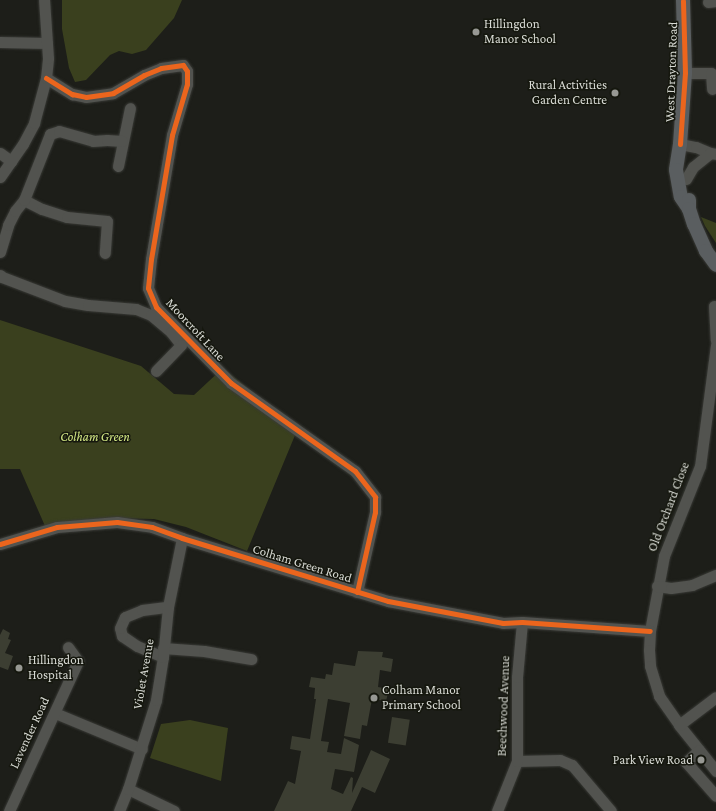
<!DOCTYPE html>
<style>
body{margin:0}
#map{position:relative;width:716px;height:811px;overflow:hidden;background:#1d1e19;font-family:"Crimson Pro",serif}
div>[style]{position:absolute}
.green>*{inset:0;background:#3a401e}
.building>*{inset:0;background:#3c3e32;transform-origin:0 0}
.roads{filter:drop-shadow(0 0 1px #393a36) drop-shadow(0 0 1px #393a36)}
.minor>*{height:11px;margin:-5.5px;padding:0 5.5px;transform-origin:5.5px;border-radius:5.5px;background:#52534f}
.major>*{height:14px;margin:-7px;padding:0 7px;transform-origin:7px;border-radius:7px;background:#5a5e60}
.cycleway>*{height:5px;margin:-2.5px;padding:0 2.5px;transform-origin:2.5px;border-radius:2.5px;background:#eb651d}
.dots>*{width:11px;height:11px;translate:-50% -50%;box-sizing:border-box;border:2px solid #15170e;border-radius:50%}
span{translate:-50% -50%;white-space:nowrap;text-align:center;line-height:1.15;-webkit-text-stroke:3px #15170e;paint-order:stroke}
.poi-label{font-size:13px;color:#d8dad4}
.left{translate:0 -50%;text-align:left}
.right{translate:-100% -50%;text-align:right}
.street-label{font-size:13px;color:#d8dad4}
.park-label{font-size:13px;color:#d2e783;font-style:italic}
</style>
<div id="map">
<div class="green">
<i style="clip-path:polygon(62px 0,182px 0,174px 18px,146px 50px,132px 54px,119px 51px,110px 55px,86px 80px,75px 82px,69px 68px,62px 29px)"></i>
<i style="clip-path:polygon(701px 217px,716px 223px,716px 243px,705px 226px)"></i>
<i style="clip-path:polygon(0 320px,141px 366px,174px 394px,194px 395px,223px 368px,298px 428px,247px 551px,186px 527px,154px 519px,103px 518px,45px 526px,20px 469px,0 469px)"></i>
<i style="clip-path:polygon(190px 720px,228px 728px,221px 781px,150px 758px,161px 724px)"></i>
</div>
<div class="building">
<i style="clip-path:polygon(3px 629px,10px 633px,8px 639px,11px 640px,5px 653px,13px 656px,8px 670px,0 667px,0 635px)"></i>
<i style="clip-path:polygon(358px 651px,383px 652px,382px 657px,393px 659px,391px 672px,380px 670px,378px 687px,389px 689px,386px 701px,372px 699px,367px 726px,362px 725px,360px 739px,344px 736px,350px 703px,328px 699px,321px 741px,329px 742px,327px 752px,341px 754px,344px 738px,359px 745px,354px 772px,335px 769px,331px 789px,343px 794px,351px 777px,353px 778px,352px 793px,371px 750px,390px 759px,375px 793px,362px 787px,351px 811px,274px 811px,288px 781px,295px 784px,301px 751px,290px 749px,292px 736px,310px 739px,316px 699px,314px 699px,315px 688px,309px 687px,311px 677px,325px 679px,326px 674px,332px 675px,334px 663px,355px 666px)"></i>
<i style="left:392px;top:717px;width:18px;height:26px;rotate:9deg"></i>
</div>
<div class="roads">
<div class="minor">
<i style="left:708px;top:2px;width:8px;rotate:-7deg"></i>
<i style="left:0;top:42px;width:47px;rotate:1.2deg"></i>
<i style="left:685px;top:73px;width:26px"></i>
<i style="left:711px;top:73px;width:16px;rotate:86deg"></i>
<i style="left:46px;top:78px;width:31px;rotate:32deg"></i>
<i style="left:72px;top:94px;width:14px;rotate:12deg"></i>
<i style="left:86px;top:97px;width:27px;rotate:-8deg"></i>
<i style="left:113px;top:93px;width:36px;rotate:-30deg"></i>
<i style="left:144px;top:75px;width:18px;rotate:-22deg"></i>
<i style="left:161px;top:68px;width:22px;rotate:-8deg"></i>
<i style="left:183px;top:65px;width:7px;rotate:56deg"></i>
<i style="left:187px;top:71px;width:13px;rotate:90deg"></i>
<i style="left:187px;top:84px;width:53px;rotate:106.4deg"></i>
<i style="left:172px;top:135px;width:126px;rotate:99.6deg"></i>
<i style="left:151px;top:259px;width:29px;rotate:96deg"></i>
<i style="left:148px;top:288px;width:21px;rotate:67deg"></i>
<i style="left:156px;top:307px;width:107px;rotate:45.4deg"></i>
<i style="left:231px;top:383px;width:152px;rotate:35.4deg"></i>
<i style="left:355px;top:471px;width:33px;rotate:52deg"></i>
<i style="left:375px;top:497px;width:15px;rotate:90deg"></i>
<i style="left:375px;top:512px;width:82px;rotate:102.7deg"></i>
<i style="left:680px;top:144px;width:16px;rotate:11deg"></i>
<i style="left:696px;top:147px;width:15px;rotate:23deg"></i>
<i style="left:710px;top:153px;width:6px;rotate:9deg"></i>
<i style="left:0;top:153px;width:14px;rotate:36deg"></i>
<i style="left:118px;top:166px;width:59px;rotate:-78.3deg"></i>
<i style="left:0;top:177px;width:40px;rotate:-55.1deg"></i>
<i style="left:23px;top:144px;width:24px;rotate:-62deg"></i>
<i style="left:34px;top:123px;width:47px;rotate:-75.1deg"></i>
<i style="left:46px;top:78px;width:20px;rotate:-84deg"></i>
<i style="left:48px;top:58px;width:58px;rotate:-93.9deg"></i>
<i style="left:686px;top:179px;width:14px;rotate:-60deg"></i>
<i style="left:693px;top:167px;width:22px;rotate:-39deg"></i>
<i style="left:24px;top:200px;width:20px;rotate:27deg"></i>
<i style="left:42px;top:209px;width:26px;rotate:18deg"></i>
<i style="left:67px;top:217px;width:40px;rotate:5.7deg"></i>
<i style="left:107px;top:221px;width:32px;rotate:94deg"></i>
<i style="left:0;top:252px;width:28px;rotate:-73deg"></i>
<i style="left:8px;top:225px;width:16px;rotate:-63deg"></i>
<i style="left:15px;top:211px;width:14px;rotate:-51deg"></i>
<i style="left:24px;top:200px;width:71px;rotate:-68.5deg"></i>
<i style="left:50px;top:134px;width:9px;rotate:-18deg"></i>
<i style="left:59px;top:131px;width:35px;rotate:16deg"></i>
<i style="left:93px;top:141px;width:14px;rotate:-4deg"></i>
<i style="left:107px;top:140px;width:15px;rotate:4deg"></i>
<i style="left:0;top:275px;width:3px;rotate:45deg"></i>
<i style="left:2px;top:277px;width:67px;rotate:20.9deg"></i>
<i style="left:65px;top:301px;width:23px;rotate:10deg"></i>
<i style="left:88px;top:305px;width:48px;rotate:4.8deg"></i>
<i style="left:136px;top:309px;width:16px;rotate:22deg"></i>
<i style="left:151px;top:315px;width:26px;rotate:40deg"></i>
<i style="left:171px;top:332px;width:16px;rotate:52deg"></i>
<i style="left:181px;top:345px;width:36px;rotate:134deg"></i>
<i style="left:714px;top:306px;width:34px;rotate:87deg"></i>
<i style="left:716px;top:345px;width:122px;rotate:97.5deg"></i>
<i style="left:700px;top:466px;width:97px;rotate:111.8deg"></i>
<i style="left:664px;top:556px;width:76px;rotate:100.6deg"></i>
<i style="left:650px;top:631px;width:19px;rotate:93deg"></i>
<i style="left:649px;top:650px;width:16px;rotate:86deg"></i>
<i style="left:650px;top:666px;width:31px;rotate:73deg"></i>
<i style="left:659px;top:696px;width:35px;rotate:55deg"></i>
<i style="left:679px;top:725px;width:59px;rotate:51.2deg"></i>
<i style="left:0;top:544px;width:59px;rotate:-16.6deg"></i>
<i style="left:57px;top:527px;width:60px;rotate:-4.8deg"></i>
<i style="left:117px;top:522px;width:35px;rotate:8deg"></i>
<i style="left:152px;top:527px;width:32px;rotate:20deg"></i>
<i style="left:182px;top:538px;width:215px;rotate:17deg"></i>
<i style="left:388px;top:601px;width:117px;rotate:10.8deg"></i>
<i style="left:503px;top:623px;width:19px;rotate:-3deg"></i>
<i style="left:522px;top:622px;width:128px;rotate:4deg"></i>
<i style="left:657px;top:586px;width:14px;rotate:8deg"></i>
<i style="left:671px;top:588px;width:21px;rotate:-8deg"></i>
<i style="left:692px;top:585px;width:26px;rotate:-23deg"></i>
<i style="left:163px;top:648px;width:41px;rotate:4.2deg"></i>
<i style="left:204px;top:651px;width:48px;rotate:9.7deg"></i>
<i style="left:163px;top:657px;width:28px;rotate:-157deg"></i>
<i style="left:137px;top:646px;width:18px;rotate:-146deg"></i>
<i style="left:122px;top:636px;width:8px;rotate:-104deg"></i>
<i style="left:120px;top:628px;width:12px;rotate:-66deg"></i>
<i style="left:125px;top:617px;width:18px;rotate:-22deg"></i>
<i style="left:142px;top:610px;width:26px;rotate:-7deg"></i>
<i style="left:55px;top:713px;width:94px;rotate:22.5deg"></i>
<i style="left:679px;top:725px;width:46px;rotate:-37.1deg"></i>
<i style="left:699px;top:750px;width:18px;rotate:137deg"></i>
<i style="left:686px;top:762px;width:45px;rotate:48.6deg"></i>
<i style="left:517px;top:761px;width:43px;rotate:-1.3deg"></i>
<i style="left:560px;top:760px;width:13px;rotate:23deg"></i>
<i style="left:572px;top:765px;width:60px;rotate:49.7deg"></i>
<i style="left:128px;top:789px;width:51px;rotate:25.6deg"></i>
<i style="left:9px;top:811px;width:165px;rotate:-65.3deg"></i>
<i style="left:78px;top:661px;width:17px;rotate:-126deg"></i>
<i style="left:119px;top:811px;width:24px;rotate:-68deg"></i>
<i style="left:128px;top:789px;width:93px;rotate:-72.5deg"></i>
<i style="left:156px;top:700px;width:44px;rotate:-80.8deg"></i>
<i style="left:163px;top:657px;width:50px;rotate:-84.3deg"></i>
<i style="left:168px;top:607px;width:70px;rotate:-78.5deg"></i>
<i style="left:497px;top:811px;width:54px;rotate:-68.2deg"></i>
<i style="left:517px;top:761px;width:84px;rotate:-90deg"></i>
<i style="left:517px;top:677px;width:55px;rotate:-84.8deg"></i>
</div>
<div class="major">
<i style="left:683px;top:0;width:73px;rotate:88.4deg"></i>
<i style="left:685px;top:73px;width:71px;rotate:94deg"></i>
<i style="left:680px;top:144px;width:26px;rotate:99deg"></i>
<i style="left:676px;top:170px;width:27px;rotate:80deg"></i>
<i style="left:681px;top:197px;width:14px;rotate:56deg"></i>
<i style="left:689px;top:200px;width:9px;rotate:90deg"></i>
<i style="left:689px;top:209px;width:16px;rotate:72deg"></i>
<i style="left:694px;top:224px;width:30px;rotate:66deg"></i>
<i style="left:706px;top:251px;width:17px;rotate:54deg"></i>
</div>
</div>
<div class="cycleway">
<i style="left:46px;top:78px;width:31px;rotate:32deg"></i>
<i style="left:72px;top:94px;width:14px;rotate:12deg"></i>
<i style="left:86px;top:97px;width:27px;rotate:-8deg"></i>
<i style="left:113px;top:93px;width:36px;rotate:-30deg"></i>
<i style="left:144px;top:75px;width:18px;rotate:-22deg"></i>
<i style="left:161px;top:68px;width:22px;rotate:-8deg"></i>
<i style="left:183px;top:65px;width:7px;rotate:56deg"></i>
<i style="left:187px;top:71px;width:13px;rotate:90deg"></i>
<i style="left:187px;top:84px;width:53px;rotate:106.4deg"></i>
<i style="left:172px;top:135px;width:126px;rotate:99.6deg"></i>
<i style="left:151px;top:259px;width:29px;rotate:96deg"></i>
<i style="left:148px;top:288px;width:21px;rotate:67deg"></i>
<i style="left:156px;top:307px;width:107px;rotate:45.4deg"></i>
<i style="left:231px;top:383px;width:152px;rotate:35.4deg"></i>
<i style="left:355px;top:471px;width:33px;rotate:52deg"></i>
<i style="left:375px;top:497px;width:15px;rotate:90deg"></i>
<i style="left:375px;top:512px;width:82px;rotate:102.7deg"></i>
<i style="left:680px;top:144px;width:71px;rotate:-86deg"></i>
<i style="left:685px;top:73px;width:72px;rotate:-91.6deg"></i>
<i style="left:0;top:544px;width:59px;rotate:-16.6deg"></i>
<i style="left:57px;top:527px;width:60px;rotate:-4.8deg"></i>
<i style="left:117px;top:522px;width:35px;rotate:8deg"></i>
<i style="left:152px;top:527px;width:32px;rotate:20deg"></i>
<i style="left:182px;top:538px;width:215px;rotate:17deg"></i>
<i style="left:388px;top:601px;width:117px;rotate:10.8deg"></i>
<i style="left:503px;top:623px;width:19px;rotate:-3deg"></i>
<i style="left:522px;top:622px;width:128px;rotate:4deg"></i>
</div>
<div class="dots">
<i style="left:476px;top:32px;background:#979893"></i>
<i style="left:615px;top:93px;background:#979893"></i>
<i style="left:19px;top:668px;background:#979893"></i>
<i style="left:374px;top:698px;background:#979893"></i>
<i style="left:701px;top:760px;background:#979893"></i>
</div>
<div class="poi-label">
<span class="left" style="left:484px;top:32px">Hillingdon<br>Manor School</span>
<span class="right" style="left:607px;top:93px">Rural Activities<br>Garden Centre</span>
<span class="left" style="left:28px;top:668px">Hillingdon<br>Hospital</span>
<span class="left" style="left:382px;top:698px">Colham Manor<br>Primary School</span>
<span class="right" style="left:693px;top:760px">Park View Road</span>
</div>
<div class="street-label">
<span style="left:672px;top:72px;rotate:-88deg">West Drayton Road</span>
<span style="left:195px;top:330px;rotate:47deg">Moorcroft Lane</span>
<span style="left:669px;top:507px;rotate:-69deg">Old Orchard Close</span>
<span style="left:302px;top:564px;rotate:17deg">Colham Green Road</span>
<span style="left:144px;top:674px;rotate:-80deg">Violet Avenue</span>
<span style="left:504px;top:706px;rotate:-88deg">Beechwood Avenue</span>
<span style="left:30px;top:733px;rotate:-65deg">Lavender Road</span>
</div>
<div class="park-label">
<span style="left:95px;top:437px">Colham Green</span>
</div>
</div>
